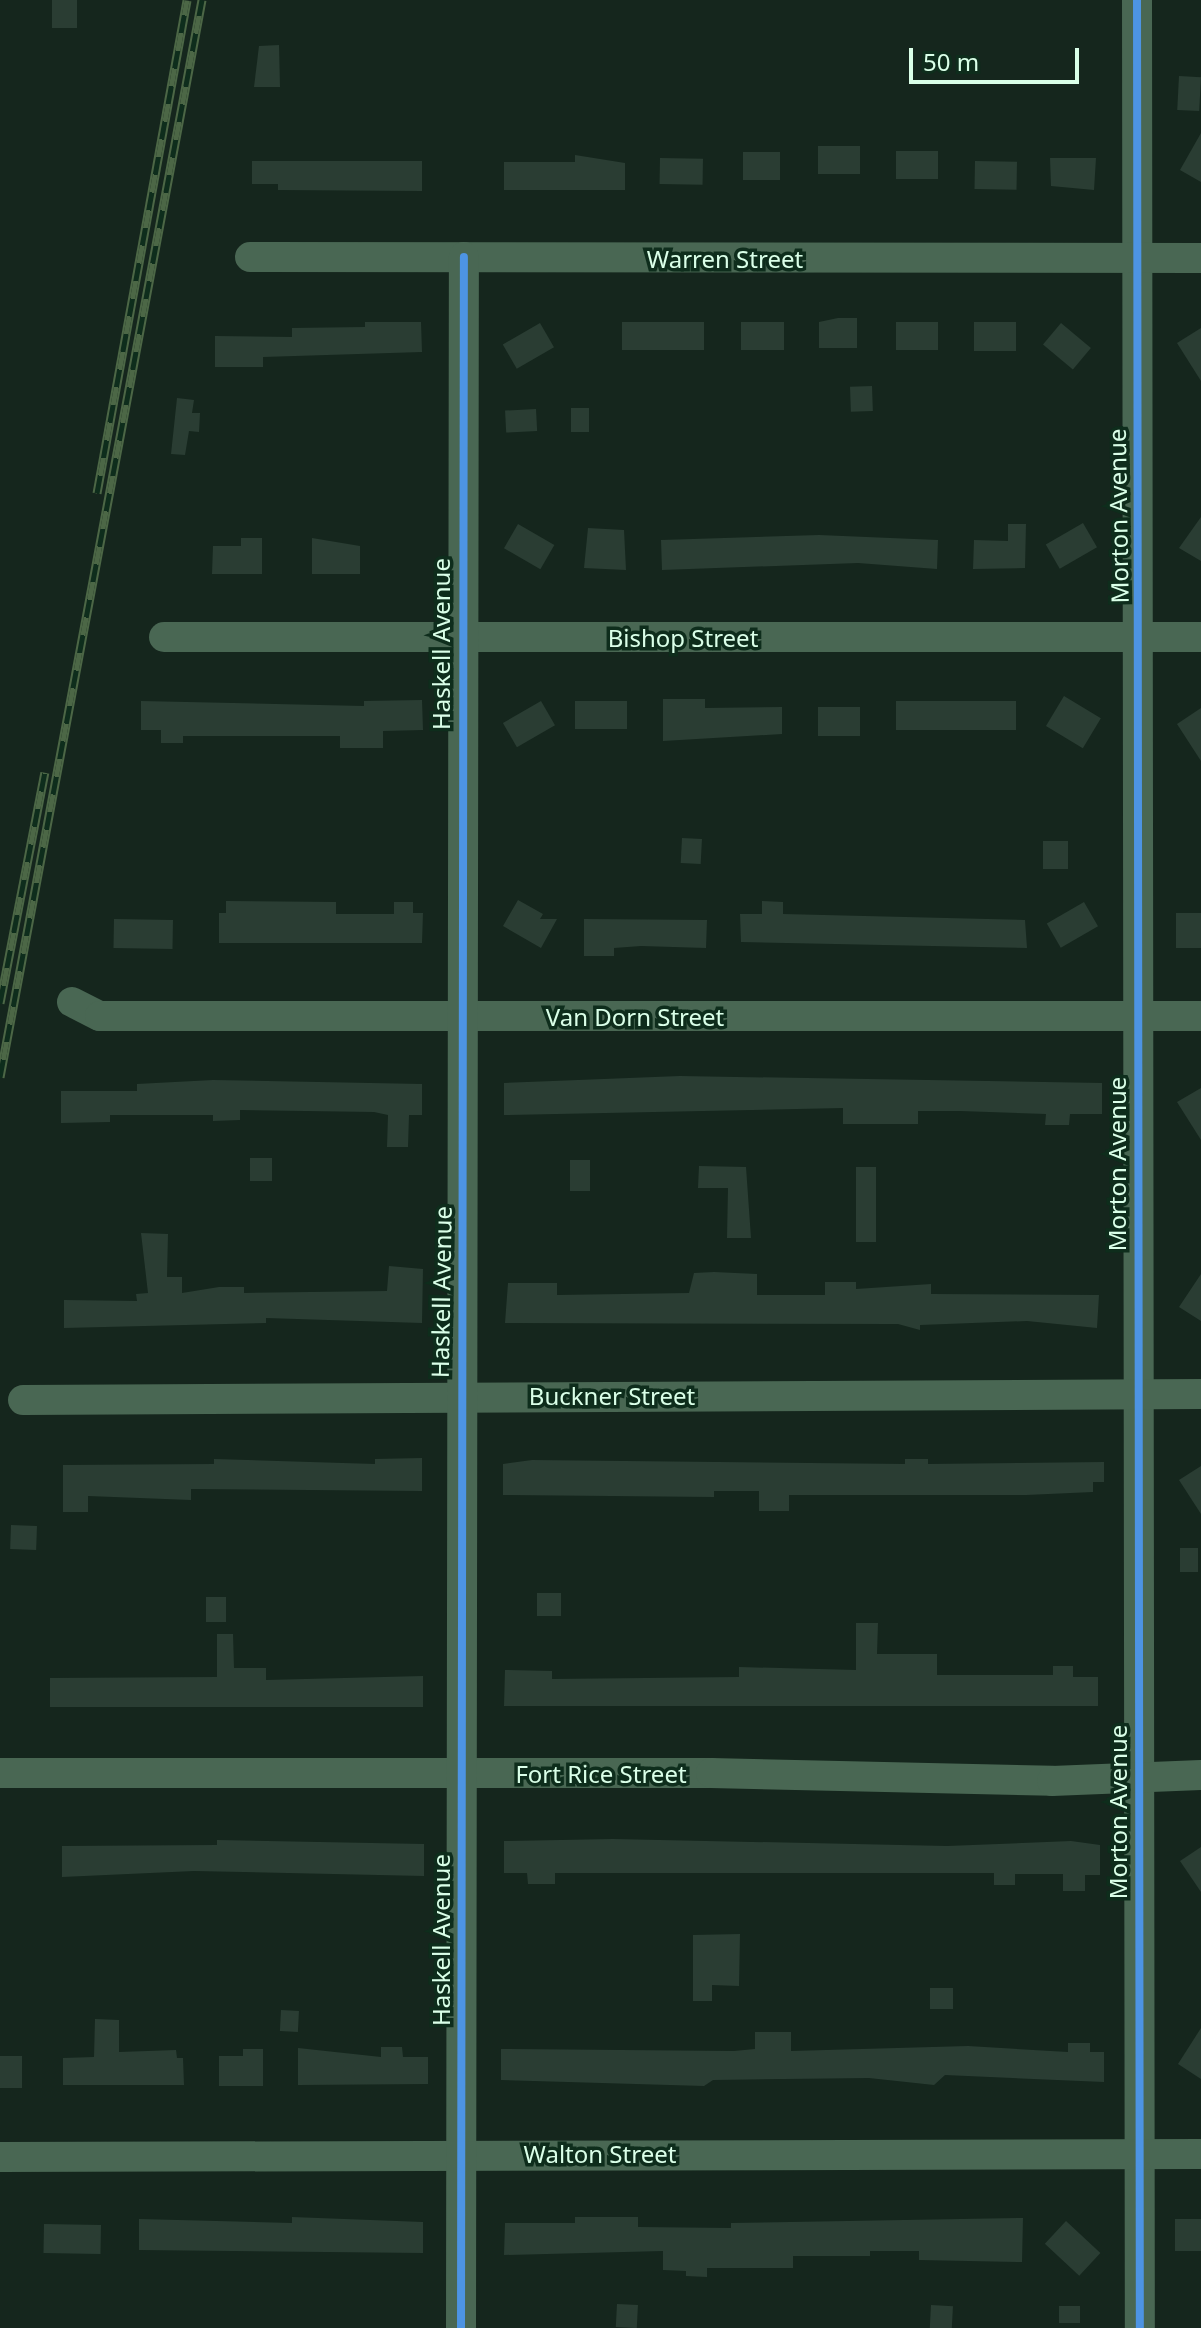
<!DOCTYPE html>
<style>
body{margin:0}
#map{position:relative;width:1201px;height:2328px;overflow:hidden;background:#15261d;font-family:"Noto Sans",sans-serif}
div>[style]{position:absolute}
.building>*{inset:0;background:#2a3d33;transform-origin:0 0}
.minor>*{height:30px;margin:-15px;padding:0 15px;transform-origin:15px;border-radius:15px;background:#496753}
.rail>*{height:9px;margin-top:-4.5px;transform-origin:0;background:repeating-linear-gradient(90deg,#0e2d1c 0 18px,#4c6746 0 36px);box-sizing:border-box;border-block:2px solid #4c6746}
.cycleway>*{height:8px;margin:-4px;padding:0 4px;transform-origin:4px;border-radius:4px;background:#4d94e3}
span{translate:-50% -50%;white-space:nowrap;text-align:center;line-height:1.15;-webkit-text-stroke:7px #0e2d1c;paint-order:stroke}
.street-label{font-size:24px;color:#daffe8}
.scale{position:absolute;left:909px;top:48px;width:170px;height:36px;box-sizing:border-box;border:4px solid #daffe8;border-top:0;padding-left:10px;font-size:24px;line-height:28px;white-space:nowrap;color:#daffe8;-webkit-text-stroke:6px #0e2d1c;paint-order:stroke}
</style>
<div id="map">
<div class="building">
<i style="left:52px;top:0;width:25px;height:28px"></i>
<i style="clip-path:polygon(279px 45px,280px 87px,254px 87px,259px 46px)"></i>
<i style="left:1179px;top:76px;width:22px;height:34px;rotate:3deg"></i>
<i style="clip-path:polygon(1201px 133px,1201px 182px,1180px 170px)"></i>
<i style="left:818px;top:146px;width:42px;height:28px"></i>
<i style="left:896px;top:151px;width:42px;height:28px"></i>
<i style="left:743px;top:152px;width:37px;height:28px"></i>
<i style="clip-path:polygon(575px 155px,625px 163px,625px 190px,504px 190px,504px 162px,575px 162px)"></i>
<i style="left:660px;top:158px;width:43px;height:26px;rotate:1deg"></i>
<i style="clip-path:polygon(1050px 158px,1096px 158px,1094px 190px,1051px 186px)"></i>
<i style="clip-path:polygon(252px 161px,422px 161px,422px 191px,278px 190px,278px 184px,252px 184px)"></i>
<i style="left:975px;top:161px;width:42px;height:28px;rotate:1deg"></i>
<i style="clip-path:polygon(838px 318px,857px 318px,857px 348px,819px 348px,819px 322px)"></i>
<i style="clip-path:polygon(365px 322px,421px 322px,422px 352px,263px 357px,263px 367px,215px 367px,215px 336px,292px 337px,292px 328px,365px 327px)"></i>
<i style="left:622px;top:322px;width:82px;height:28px"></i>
<i style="left:741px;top:322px;width:43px;height:28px"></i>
<i style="left:938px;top:322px;width:28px;height:42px;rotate:90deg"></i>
<i style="left:974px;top:322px;width:42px;height:29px"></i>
<i style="left:540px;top:323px;width:28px;height:43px;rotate:60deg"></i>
<i style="left:1061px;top:323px;width:39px;height:28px;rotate:40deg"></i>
<i style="clip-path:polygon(1201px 328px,1201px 381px,1177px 343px)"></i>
<i style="left:872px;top:386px;width:25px;height:22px;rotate:88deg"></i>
<i style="clip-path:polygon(177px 398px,194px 400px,192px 413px,200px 413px,199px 432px,189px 431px,185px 455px,171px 454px)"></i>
<i style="left:571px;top:408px;width:18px;height:24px"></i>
<i style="left:536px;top:409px;width:22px;height:31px;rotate:87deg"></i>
<i style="clip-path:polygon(1201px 517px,1201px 561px,1179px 548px)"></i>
<i style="left:1083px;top:523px;width:28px;height:43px;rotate:60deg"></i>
<i style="left:518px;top:524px;width:42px;height:28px;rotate:30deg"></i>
<i style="clip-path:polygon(1008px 524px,1026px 524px,1025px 568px,973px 569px,974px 540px,1008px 541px)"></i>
<i style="clip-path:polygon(588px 528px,624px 530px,626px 570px,584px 568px)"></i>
<i style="clip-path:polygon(819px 535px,938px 540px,937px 569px,858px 563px,662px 570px,661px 540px)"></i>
<i style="clip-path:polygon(241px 538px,262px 538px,262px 574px,212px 574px,213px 546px,241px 546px)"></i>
<i style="clip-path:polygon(312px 538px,360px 546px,360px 574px,312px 574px)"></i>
<i style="left:1064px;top:696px;width:43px;height:35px;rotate:31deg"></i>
<i style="clip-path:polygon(663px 699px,705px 699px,705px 708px,782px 707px,782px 734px,663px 741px)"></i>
<i style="clip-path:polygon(422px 700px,423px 730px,383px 731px,383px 748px,340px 748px,340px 736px,183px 736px,183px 743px,161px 743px,161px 730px,141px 730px,141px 701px,364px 706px,364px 701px)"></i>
<i style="left:541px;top:701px;width:28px;height:44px;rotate:60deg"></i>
<i style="left:575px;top:701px;width:52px;height:28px"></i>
<i style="left:896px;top:701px;width:120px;height:29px"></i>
<i style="left:818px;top:707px;width:42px;height:29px"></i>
<i style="clip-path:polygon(1201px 708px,1201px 761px,1177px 724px)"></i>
<i style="left:682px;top:838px;width:20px;height:25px;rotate:3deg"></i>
<i style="left:1043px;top:841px;width:25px;height:28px"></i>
<i style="clip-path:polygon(518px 900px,543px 914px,540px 919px,557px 919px,541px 948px,503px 926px)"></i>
<i style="clip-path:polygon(226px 901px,336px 902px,336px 914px,394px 914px,394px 902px,413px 902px,413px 913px,423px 913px,422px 943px,219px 943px,219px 913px,226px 913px)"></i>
<i style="clip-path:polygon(762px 901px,783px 902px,783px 914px,1025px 920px,1027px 948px,741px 942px,740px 914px,762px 914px)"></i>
<i style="left:1084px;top:902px;width:28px;height:43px;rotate:60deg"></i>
<i style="left:1176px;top:913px;width:25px;height:35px"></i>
<i style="left:114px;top:919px;width:59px;height:29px;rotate:1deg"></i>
<i style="clip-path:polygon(584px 919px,707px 920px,706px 948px,641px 946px,614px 948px,614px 956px,584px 956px)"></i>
<i style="clip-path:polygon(680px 1076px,1102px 1083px,1102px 1114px,1070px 1114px,1069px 1125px,1045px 1125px,1046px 1114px,960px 1111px,918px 1111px,918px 1124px,843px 1124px,843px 1108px,504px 1115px,504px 1083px)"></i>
<i style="clip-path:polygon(213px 1080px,422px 1084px,422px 1115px,409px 1115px,408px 1147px,387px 1147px,388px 1115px,374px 1112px,240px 1110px,240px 1120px,213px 1121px,213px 1115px,110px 1115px,110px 1122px,61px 1123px,61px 1091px,137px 1091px,137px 1084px)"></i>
<i style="clip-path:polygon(1201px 1088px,1201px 1140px,1177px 1102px)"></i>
<i style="left:250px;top:1158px;width:22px;height:23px"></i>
<i style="left:570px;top:1160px;width:20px;height:31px"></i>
<i style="clip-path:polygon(699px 1166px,746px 1167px,751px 1238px,727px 1238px,728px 1188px,698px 1188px)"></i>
<i style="left:856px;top:1167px;width:20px;height:75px"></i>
<i style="clip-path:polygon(141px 1233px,168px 1234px,167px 1277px,182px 1277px,182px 1293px,219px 1287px,244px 1287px,244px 1293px,387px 1291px,389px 1266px,423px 1269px,422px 1323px,266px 1318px,266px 1323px,64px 1328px,64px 1300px,137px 1301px,136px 1294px,148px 1293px)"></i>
<i style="clip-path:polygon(714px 1272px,757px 1274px,757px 1295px,825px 1295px,825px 1282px,856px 1282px,856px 1289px,931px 1284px,931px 1294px,1099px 1295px,1097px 1328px,1027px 1321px,920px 1325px,920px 1330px,898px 1324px,505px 1323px,508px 1283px,557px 1283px,557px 1295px,689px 1293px,694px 1273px)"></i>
<i style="clip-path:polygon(1201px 1274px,1201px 1321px,1179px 1307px)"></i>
<i style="clip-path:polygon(422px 1458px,422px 1491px,191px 1489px,191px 1500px,88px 1496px,88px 1512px,63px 1512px,63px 1465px,214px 1464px,214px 1459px,375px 1464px,375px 1459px)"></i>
<i style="clip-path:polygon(905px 1459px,928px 1459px,928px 1464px,1104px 1462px,1104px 1482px,1093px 1482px,1093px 1492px,1026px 1495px,789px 1495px,789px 1511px,759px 1511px,759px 1491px,714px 1491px,714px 1497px,503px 1495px,503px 1464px,532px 1460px,905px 1464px)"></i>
<i style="clip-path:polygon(1201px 1466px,1201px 1514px,1179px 1480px)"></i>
<i style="left:11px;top:1525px;width:26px;height:24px;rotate:2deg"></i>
<i style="left:1180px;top:1548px;width:18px;height:24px"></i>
<i style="left:561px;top:1593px;width:23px;height:24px;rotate:90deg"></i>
<i style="left:206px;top:1597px;width:20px;height:25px"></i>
<i style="clip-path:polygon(856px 1623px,878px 1623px,877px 1654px,937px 1654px,937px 1675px,1053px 1675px,1053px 1666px,1073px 1666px,1073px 1677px,1098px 1677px,1098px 1706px,504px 1706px,505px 1670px,552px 1671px,552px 1679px,739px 1677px,739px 1667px,856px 1670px)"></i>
<i style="clip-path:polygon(217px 1634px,233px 1634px,234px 1668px,266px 1668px,266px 1680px,423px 1676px,423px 1707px,50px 1707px,50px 1678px,217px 1677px)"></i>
<i style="clip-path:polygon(613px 1839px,947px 1846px,1071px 1841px,1100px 1845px,1100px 1875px,1085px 1875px,1085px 1891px,1063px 1891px,1063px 1874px,1015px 1874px,1015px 1885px,994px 1885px,994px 1873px,555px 1873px,555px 1884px,528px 1884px,527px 1873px,504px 1873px,504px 1841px)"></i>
<i style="clip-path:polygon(217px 1840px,424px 1844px,424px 1876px,194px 1871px,62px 1877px,62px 1846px,217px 1845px)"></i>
<i style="clip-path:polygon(1201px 1847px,1201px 1892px,1180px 1861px)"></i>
<i style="clip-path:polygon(740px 1934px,739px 1986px,712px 1985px,712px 2001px,693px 2001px,693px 1935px)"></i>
<i style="left:930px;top:1988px;width:23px;height:21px"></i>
<i style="left:281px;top:2010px;width:18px;height:21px;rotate:3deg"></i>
<i style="clip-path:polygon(95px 2019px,119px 2020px,119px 2052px,176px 2050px,177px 2058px,183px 2058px,184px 2085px,63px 2085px,63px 2058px,94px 2057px)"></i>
<i style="clip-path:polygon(1201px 2028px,1201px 2079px,1178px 2064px)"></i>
<i style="clip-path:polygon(755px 2032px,791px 2032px,791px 2051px,968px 2046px,1068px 2052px,1068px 2043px,1090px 2043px,1090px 2052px,1104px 2052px,1104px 2082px,945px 2075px,934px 2085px,869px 2078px,713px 2080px,704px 2086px,501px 2080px,501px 2049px,734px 2051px,755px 2049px)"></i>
<i style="clip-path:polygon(381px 2047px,402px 2047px,403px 2057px,428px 2057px,428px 2084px,298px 2085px,298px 2048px,381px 2057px)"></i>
<i style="clip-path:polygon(243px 2049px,263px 2049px,263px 2086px,219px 2086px,219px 2056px,243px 2056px)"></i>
<i style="left:0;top:2056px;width:22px;height:32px"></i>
<i style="clip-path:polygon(292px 2217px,423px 2222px,423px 2253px,139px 2250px,139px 2219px,292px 2223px)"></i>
<i style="clip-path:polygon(575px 2217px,638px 2217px,638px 2227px,731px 2228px,731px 2223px,1023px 2218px,1022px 2262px,919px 2260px,919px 2251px,870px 2251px,870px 2256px,793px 2256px,793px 2268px,707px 2268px,707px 2277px,686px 2276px,686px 2271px,663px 2270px,663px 2251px,504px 2255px,505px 2223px,575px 2223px)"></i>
<i style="left:1175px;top:2219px;width:26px;height:32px"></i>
<i style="left:1066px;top:2221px;width:47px;height:31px;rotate:43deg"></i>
<i style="left:44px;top:2224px;width:57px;height:29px;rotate:1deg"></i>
<i style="left:617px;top:2304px;width:21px;height:23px;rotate:3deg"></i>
<i style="left:931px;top:2305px;width:22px;height:23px;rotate:3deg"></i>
<i style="left:1059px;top:2306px;width:21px;height:17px"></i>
</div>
<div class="minor">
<i style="left:1137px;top:0;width:2328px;rotate:89.93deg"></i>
<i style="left:250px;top:257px;width:951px;rotate:0.06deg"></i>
<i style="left:164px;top:637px;width:1037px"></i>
<i style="left:72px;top:1002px;width:31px;rotate:27deg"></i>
<i style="left:100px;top:1016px;width:1101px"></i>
<i style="left:23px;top:1400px;width:1178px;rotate:-0.29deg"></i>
<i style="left:0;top:1773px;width:711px"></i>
<i style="left:711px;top:1773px;width:341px;rotate:1.3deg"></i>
<i style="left:1052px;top:1781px;width:149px;rotate:-2.3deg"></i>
<i style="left:0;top:2157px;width:1201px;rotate:-0.14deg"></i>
<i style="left:461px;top:2328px;width:2071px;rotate:-89.92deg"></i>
</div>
<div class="rail">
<i style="left:97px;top:493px;width:501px;rotate:-79.65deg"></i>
<i style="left:0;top:1003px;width:235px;rotate:-79deg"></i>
<i style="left:0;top:1077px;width:1096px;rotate:-79.38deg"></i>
</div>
<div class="cycleway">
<i style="left:1137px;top:0;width:2328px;rotate:89.93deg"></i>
<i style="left:461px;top:2328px;width:2071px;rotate:-89.92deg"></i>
</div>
<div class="street-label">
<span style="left:725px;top:259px">Warren Street</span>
<span style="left:1118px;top:516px;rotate:-91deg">Morton Avenue</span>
<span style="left:683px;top:638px">Bishop Street</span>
<span style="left:441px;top:644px;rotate:-90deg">Haskell Avenue</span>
<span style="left:635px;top:1017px">Van Dorn Street</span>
<span style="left:1117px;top:1164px;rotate:-90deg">Morton Avenue</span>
<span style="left:441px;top:1292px;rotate:-89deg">Haskell Avenue</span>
<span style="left:612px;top:1396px">Buckner Street</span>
<span style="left:601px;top:1774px">Fort Rice Street</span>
<span style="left:1118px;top:1812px;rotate:-90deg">Morton Avenue</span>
<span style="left:441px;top:1940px;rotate:-90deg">Haskell Avenue</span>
<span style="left:600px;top:2154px">Walton Street</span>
</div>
<div class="scale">50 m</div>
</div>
